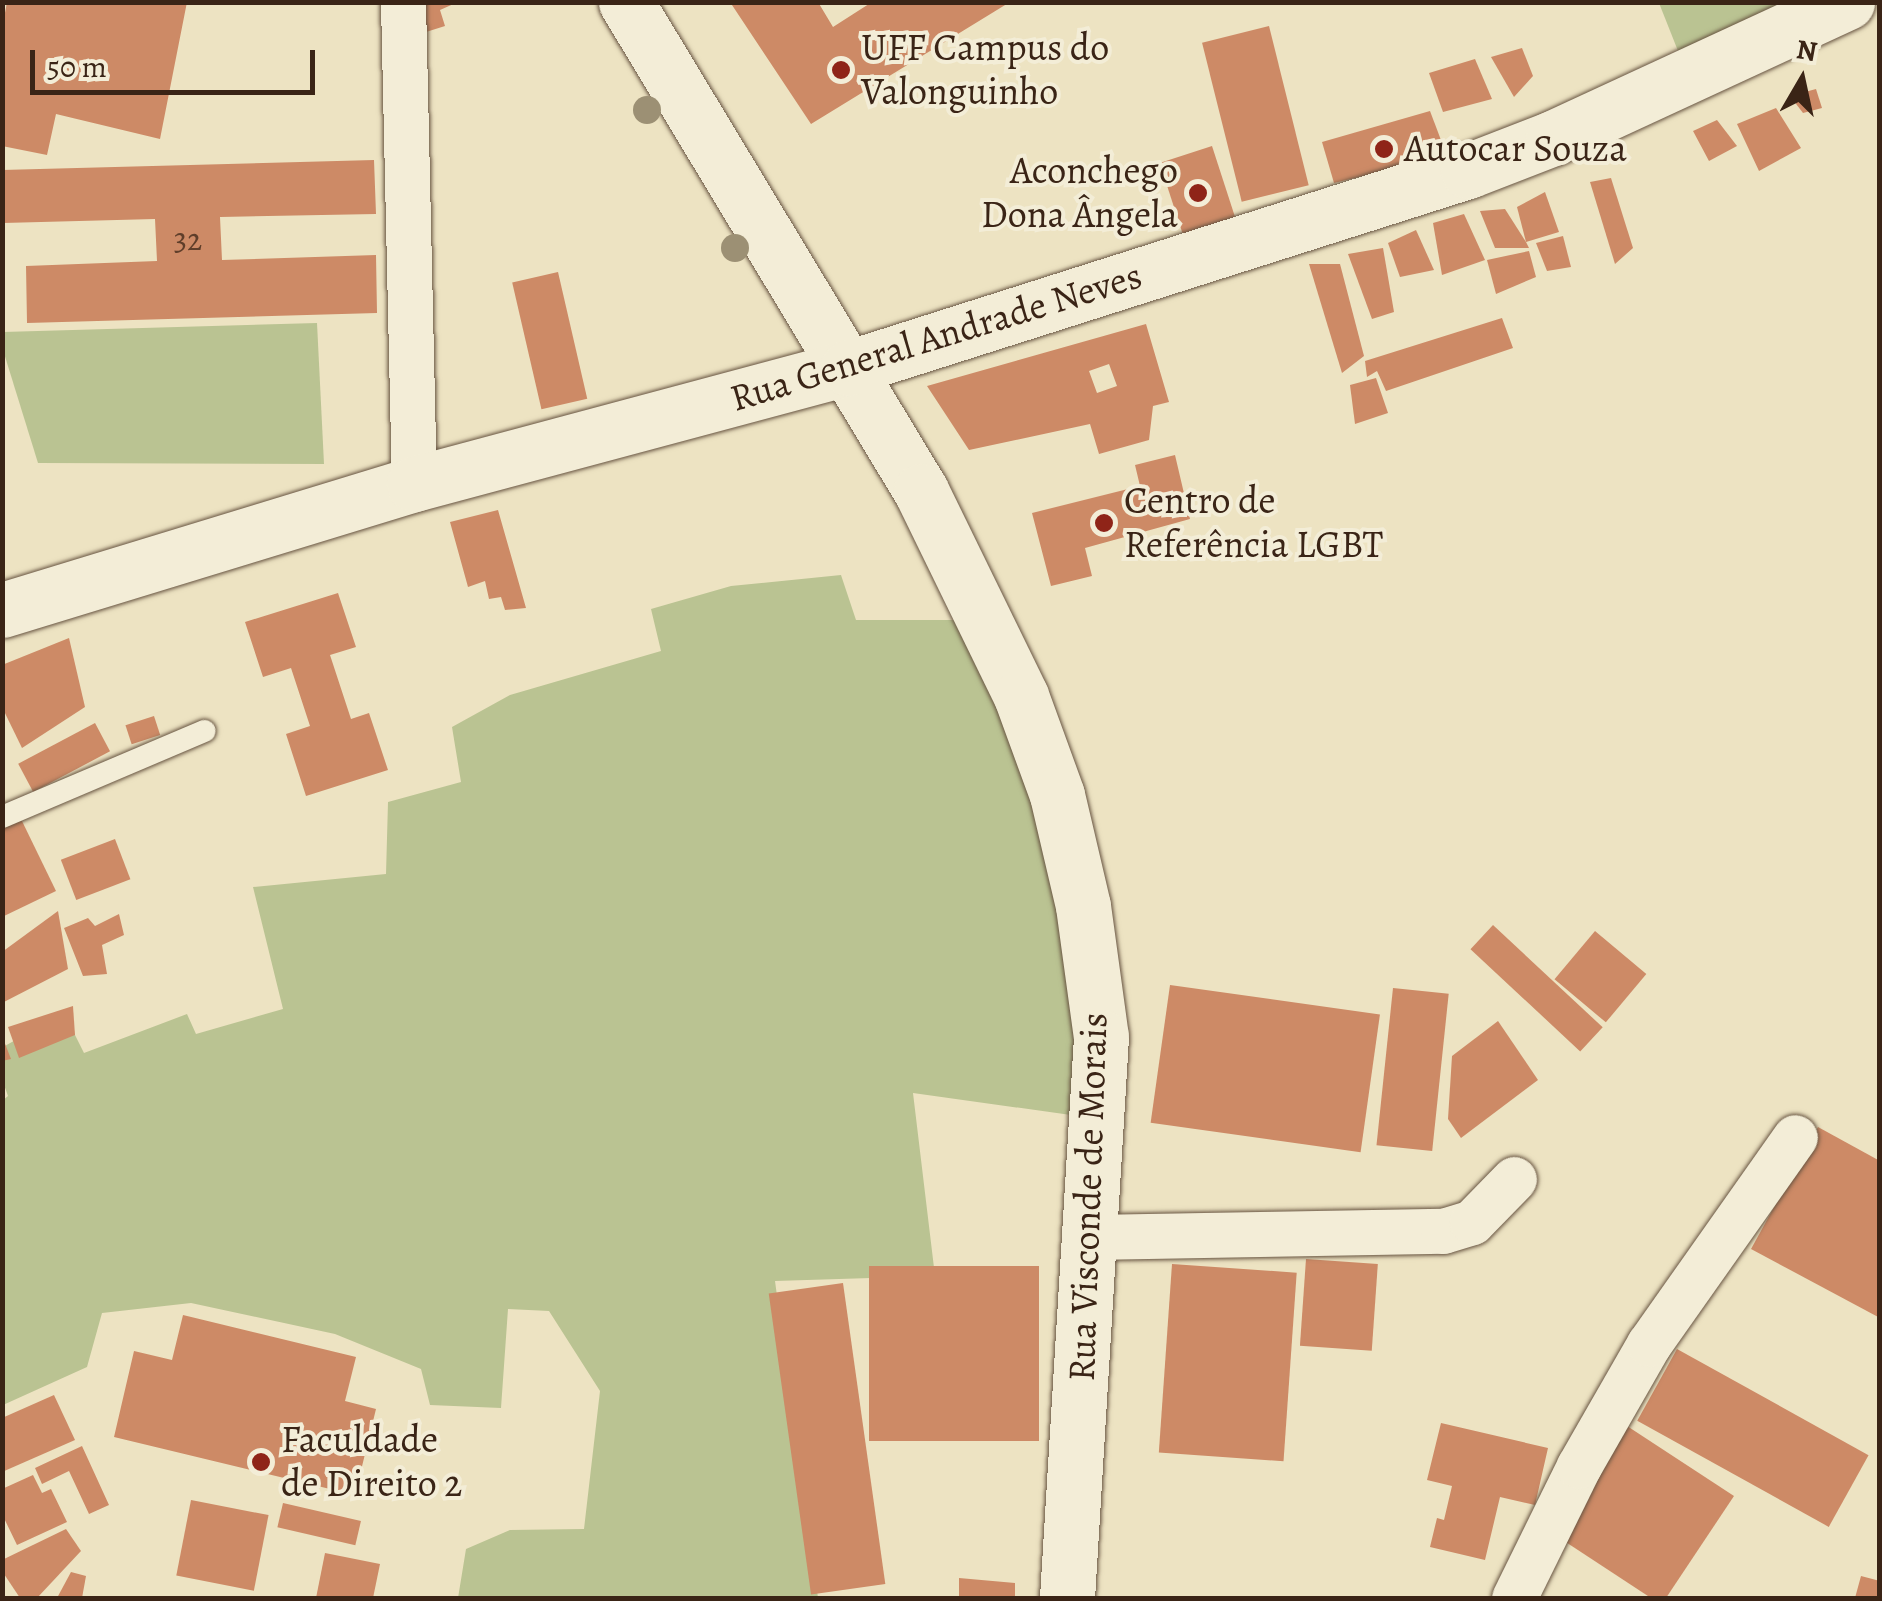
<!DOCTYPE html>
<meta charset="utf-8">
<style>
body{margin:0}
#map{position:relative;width:1882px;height:1601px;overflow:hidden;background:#ede3c2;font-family:Alegreya,serif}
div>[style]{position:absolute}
.green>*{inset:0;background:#bac392}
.building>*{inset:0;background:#cd8a66;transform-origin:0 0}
.roads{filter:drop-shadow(0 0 2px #675441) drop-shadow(0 0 2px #675441)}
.service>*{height:22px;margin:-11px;padding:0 11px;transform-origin:11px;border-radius:11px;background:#f3edd7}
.minor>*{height:45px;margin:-22.5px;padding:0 22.5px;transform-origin:22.5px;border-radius:22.5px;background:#f3edd7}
.tertiary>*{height:55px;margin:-27.5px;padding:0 27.5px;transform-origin:27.5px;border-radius:27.5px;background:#f3edd7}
.trees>*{width:28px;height:28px;margin:-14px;border-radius:50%;background:#9c9074}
.dots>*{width:28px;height:28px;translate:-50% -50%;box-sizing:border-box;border:5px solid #f3edd7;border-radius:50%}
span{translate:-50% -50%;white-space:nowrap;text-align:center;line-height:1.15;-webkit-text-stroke:8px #f3edd7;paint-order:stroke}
.number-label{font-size:32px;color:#5f3e2a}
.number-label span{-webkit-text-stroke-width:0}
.poi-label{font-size:38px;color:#3a2416}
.left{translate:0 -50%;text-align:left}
.right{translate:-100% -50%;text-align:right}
.street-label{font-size:38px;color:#3a2416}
.frame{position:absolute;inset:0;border:5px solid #3a2416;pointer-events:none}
.north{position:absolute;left:1752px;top:30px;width:100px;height:100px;-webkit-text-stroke:8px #f3edd7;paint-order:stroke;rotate:9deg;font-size:28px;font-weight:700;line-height:40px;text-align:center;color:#3a2416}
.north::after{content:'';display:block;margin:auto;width:35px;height:45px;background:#3a2416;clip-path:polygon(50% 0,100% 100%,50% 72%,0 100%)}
.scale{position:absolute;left:30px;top:50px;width:285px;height:45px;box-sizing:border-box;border:5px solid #3a2416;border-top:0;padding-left:12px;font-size:30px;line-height:35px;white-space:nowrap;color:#3a2416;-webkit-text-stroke:8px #f3edd7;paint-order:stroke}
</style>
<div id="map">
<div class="green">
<i style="clip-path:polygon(1659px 3px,1802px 3px,1682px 61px)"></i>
<i style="clip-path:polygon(317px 323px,324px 464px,38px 463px,3px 350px,3px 332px)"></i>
<i style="clip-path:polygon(841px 575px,856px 620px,964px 620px,1060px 777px,1078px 1116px,913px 1093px,935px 1276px,775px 1281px,818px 1598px,458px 1598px,466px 1549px,510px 1530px,584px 1529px,600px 1391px,549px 1311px,508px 1309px,501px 1408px,430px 1405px,421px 1369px,335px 1334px,191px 1303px,102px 1313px,87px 1367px,3px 1405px,2px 1101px,8px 1096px,3px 1082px,3px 1047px,64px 1013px,84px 1053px,187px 1014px,196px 1034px,283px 1009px,253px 887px,386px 874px,388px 802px,461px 782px,452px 727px,510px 695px,661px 651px,651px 609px,731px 586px)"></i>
</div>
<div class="building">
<i style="clip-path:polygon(7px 2px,187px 2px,160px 139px,56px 114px,47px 155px,2px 146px,2px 29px)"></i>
<i style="clip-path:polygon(407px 2px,458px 2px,440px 10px,445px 26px,407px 38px)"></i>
<i style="clip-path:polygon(730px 2px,818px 2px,833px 27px,872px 2px,1010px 2px,811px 124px)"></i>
<i style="left:1269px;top:26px;width:164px;height:69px;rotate:76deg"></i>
<i style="clip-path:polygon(1522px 48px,1533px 76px,1514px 97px,1491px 57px)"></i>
<i style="clip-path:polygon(1475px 59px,1492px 99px,1443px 112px,1429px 73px)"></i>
<i style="clip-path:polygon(1816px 89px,1822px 108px,1803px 113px,1790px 96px)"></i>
<i style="clip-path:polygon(1776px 108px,1801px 148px,1759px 171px,1737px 124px)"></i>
<i style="clip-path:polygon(1430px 111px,1447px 156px,1334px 183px,1322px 142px)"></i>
<i style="clip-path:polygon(1717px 120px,1737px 146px,1709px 161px,1693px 131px)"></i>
<i style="left:1212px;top:146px;width:79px;height:55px;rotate:72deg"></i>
<i style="clip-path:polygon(374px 160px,376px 214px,220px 217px,222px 260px,376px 255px,377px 313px,27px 323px,26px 266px,157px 261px,155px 219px,3px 223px,2px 170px)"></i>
<i style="clip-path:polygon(1611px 178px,1633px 248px,1615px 264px,1590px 182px)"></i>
<i style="clip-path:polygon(1545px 192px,1559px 232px,1526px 242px,1517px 207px)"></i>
<i style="clip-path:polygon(1505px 209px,1526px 242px,1529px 248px,1495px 248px,1480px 211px)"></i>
<i style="clip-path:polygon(1464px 214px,1485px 260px,1442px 275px,1433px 223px)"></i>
<i style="clip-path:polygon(1416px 230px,1434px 270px,1400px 277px,1388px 243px)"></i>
<i style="clip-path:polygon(1563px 236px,1571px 267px,1547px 271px,1536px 243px)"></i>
<i style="clip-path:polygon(1383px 248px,1394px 312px,1372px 319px,1348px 254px)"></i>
<i style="clip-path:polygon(1529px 251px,1536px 277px,1496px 294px,1487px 260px)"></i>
<i style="clip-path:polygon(1309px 264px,1340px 264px,1364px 356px,1342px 373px)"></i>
<i style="left:558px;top:272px;width:130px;height:47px;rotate:77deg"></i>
<i style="clip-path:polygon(1502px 318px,1513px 348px,1386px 391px,1377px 371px,1367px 377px,1365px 361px)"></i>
<i style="clip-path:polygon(evenodd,1146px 324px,1169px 402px,1153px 406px,1149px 440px,1099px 454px,1090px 424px,969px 450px,927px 386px,1146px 324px,1109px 364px,1117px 386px,1097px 393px,1089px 371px,1109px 364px)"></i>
<i style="clip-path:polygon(1376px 378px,1388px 413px,1355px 424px,1350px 385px)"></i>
<i style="clip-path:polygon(1175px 455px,1190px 519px,1085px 548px,1092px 576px,1051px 586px,1032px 513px,1140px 486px,1135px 465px)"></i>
<i style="clip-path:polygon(498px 510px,526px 608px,505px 610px,501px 597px,489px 599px,485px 581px,468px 587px,450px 522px)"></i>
<i style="clip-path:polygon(338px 593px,356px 647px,330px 655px,351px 719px,369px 713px,388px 770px,306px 796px,286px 734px,310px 726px,291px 668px,263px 677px,245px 622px)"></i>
<i style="clip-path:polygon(69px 638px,85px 707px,22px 748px,2px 707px,2px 665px)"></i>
<i style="left:154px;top:716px;width:20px;height:30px;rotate:72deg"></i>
<i style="left:95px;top:723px;width:32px;height:87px;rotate:62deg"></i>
<i style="clip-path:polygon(21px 819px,56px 891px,2px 917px,2px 828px)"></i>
<i style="left:115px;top:839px;width:43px;height:58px;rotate:69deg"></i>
<i style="clip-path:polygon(58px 911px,68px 969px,2px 1003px,2px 952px)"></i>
<i style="clip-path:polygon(119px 914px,124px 935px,102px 945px,107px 974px,83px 976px,64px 928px,88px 918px,95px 926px)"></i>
<i style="left:1493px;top:925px;width:150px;height:33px;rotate:43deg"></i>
<i style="left:1595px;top:931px;width:67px;height:63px;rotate:40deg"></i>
<i style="left:1170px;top:985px;width:212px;height:139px;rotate:8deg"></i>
<i style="left:1393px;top:988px;width:56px;height:158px;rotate:6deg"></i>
<i style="clip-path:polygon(73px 1006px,75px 1035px,19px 1058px,8px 1027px)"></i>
<i style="clip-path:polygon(1498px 1021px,1538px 1080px,1461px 1138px,1448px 1119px,1452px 1056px)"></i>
<i style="clip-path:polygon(2px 1036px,11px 1059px,2px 1061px)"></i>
<i style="clip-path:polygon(1818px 1127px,1880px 1161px,1880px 1318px,1751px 1249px)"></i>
<i style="left:1306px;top:1259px;width:72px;height:87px;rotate:4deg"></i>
<i style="left:1172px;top:1264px;width:125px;height:189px;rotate:4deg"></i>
<i style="left:869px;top:1266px;width:170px;height:175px"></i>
<i style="left:843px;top:1283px;width:304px;height:75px;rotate:82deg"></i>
<i style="clip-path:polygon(183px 1315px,356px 1357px,345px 1401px,376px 1409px,355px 1495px,114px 1437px,134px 1351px,172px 1360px)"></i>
<i style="left:1677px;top:1349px;width:219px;height:82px;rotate:29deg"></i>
<i style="clip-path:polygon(54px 1395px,75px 1440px,2px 1472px,2px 1418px)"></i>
<i style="clip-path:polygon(1441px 1423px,1548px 1448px,1535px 1505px,1500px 1497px,1485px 1560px,1430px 1547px,1437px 1518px,1444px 1520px,1452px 1486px,1427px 1480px)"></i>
<i style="clip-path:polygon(1624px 1424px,1734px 1496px,1666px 1598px,1651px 1598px,1552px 1533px)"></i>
<i style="clip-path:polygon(82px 1446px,109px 1505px,89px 1514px,69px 1471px,42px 1484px,35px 1468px)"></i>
<i style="clip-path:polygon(33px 1475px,42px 1493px,51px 1489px,67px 1522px,17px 1545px,2px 1514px,2px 1489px)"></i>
<i style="left:191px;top:1500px;width:79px;height:77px;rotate:11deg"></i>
<i style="left:283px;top:1503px;width:80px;height:25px;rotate:13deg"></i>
<i style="clip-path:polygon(66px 1529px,81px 1551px,37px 1598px,20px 1598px,2px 1571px,2px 1560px)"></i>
<i style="clip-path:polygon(325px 1553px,380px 1564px,373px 1598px,316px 1598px)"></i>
<i style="clip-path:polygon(71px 1572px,86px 1576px,82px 1598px,57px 1598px)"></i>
<i style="clip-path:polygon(1861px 1576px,1880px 1581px,1880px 1598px,1855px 1598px)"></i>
<i style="clip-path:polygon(959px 1578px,1015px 1583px,1015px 1598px,959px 1598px)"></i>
</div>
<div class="roads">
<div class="service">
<i style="left:2px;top:817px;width:220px;rotate:-23deg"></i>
</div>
<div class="minor">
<i style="left:403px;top:2px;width:482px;rotate:88.7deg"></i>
<i style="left:1091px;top:1237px;width:352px;rotate:-1deg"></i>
<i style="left:1443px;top:1231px;width:30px;rotate:-17deg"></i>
<i style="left:1472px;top:1222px;width:60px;rotate:-45.7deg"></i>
<i style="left:1514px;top:1598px;width:147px;rotate:-63.8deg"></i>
<i style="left:1579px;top:1466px;width:141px;rotate:-60.2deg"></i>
<i style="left:1649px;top:1344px;width:253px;rotate:-54.8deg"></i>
</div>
<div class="tertiary">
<i style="left:626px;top:2px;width:571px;rotate:58.9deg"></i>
<i style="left:921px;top:491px;width:228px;rotate:64deg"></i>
<i style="left:1021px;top:696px;width:105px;rotate:70deg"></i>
<i style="left:1057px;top:795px;width:114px;rotate:76.8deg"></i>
<i style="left:1083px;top:906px;width:132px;rotate:82.2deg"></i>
<i style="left:1101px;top:1037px;width:562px;rotate:93.47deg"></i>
<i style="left:2px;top:610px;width:431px;rotate:-17deg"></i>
<i style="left:414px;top:484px;width:449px;rotate:-15deg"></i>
<i style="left:848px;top:368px;width:651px;rotate:-17.63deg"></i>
<i style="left:1468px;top:171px;width:91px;rotate:-21.2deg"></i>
<i style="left:1553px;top:138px;width:324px;rotate:-24.8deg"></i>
</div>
</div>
<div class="trees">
<i style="left:647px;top:110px"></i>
<i style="left:735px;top:248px"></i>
</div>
<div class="dots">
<i style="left:841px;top:70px;background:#8f2418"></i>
<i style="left:1384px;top:149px;background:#8f2418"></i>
<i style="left:1198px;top:193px;background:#8f2418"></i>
<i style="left:1104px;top:523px;background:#8f2418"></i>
<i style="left:261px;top:1462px;background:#8f2418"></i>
</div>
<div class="number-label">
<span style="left:188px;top:239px">32</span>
</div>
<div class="poi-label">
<span class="left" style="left:861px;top:70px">UFF Campus do<br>Valonguinho</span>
<span class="left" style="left:1404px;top:149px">Autocar Souza</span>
<span class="right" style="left:1178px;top:193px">Aconchego<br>Dona Ângela</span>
<span class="left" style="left:1124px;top:523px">Centro de<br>Referência LGBT</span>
<span class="left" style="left:281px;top:1462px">Faculdade<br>de Direito 2</span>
</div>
<div class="street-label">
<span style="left:936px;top:337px;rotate:-17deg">Rua General Andrade Neves</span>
<span style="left:1088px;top:1197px;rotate:-88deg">Rua Visconde de Morais</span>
</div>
<div class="frame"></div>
<div class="north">N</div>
<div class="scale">50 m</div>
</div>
